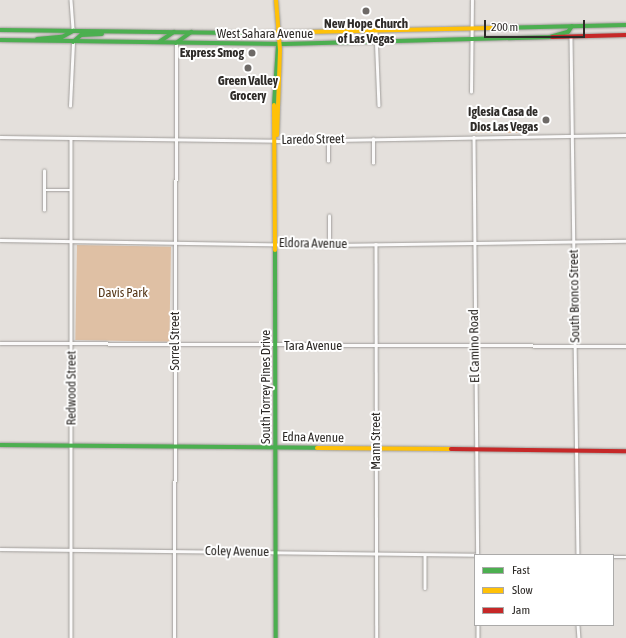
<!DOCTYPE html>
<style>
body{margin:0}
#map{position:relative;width:626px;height:638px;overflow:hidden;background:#e4e0dc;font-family:"Asap Condensed",sans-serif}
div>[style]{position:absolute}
.green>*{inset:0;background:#dfc0a4;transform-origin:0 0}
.roads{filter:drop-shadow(0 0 1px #a09d9a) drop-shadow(0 0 1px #a09d9a)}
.street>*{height:2.5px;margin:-1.25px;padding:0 1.25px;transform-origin:1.25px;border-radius:1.25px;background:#fbfafa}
.fast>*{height:4px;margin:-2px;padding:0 2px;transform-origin:2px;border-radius:2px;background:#4caf50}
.slow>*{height:4px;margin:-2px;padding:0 2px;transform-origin:2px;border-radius:2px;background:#ffc107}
.jam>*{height:4px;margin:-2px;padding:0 2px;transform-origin:2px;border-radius:2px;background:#c62828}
.dots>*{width:11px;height:11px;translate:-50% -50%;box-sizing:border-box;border:2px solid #fff;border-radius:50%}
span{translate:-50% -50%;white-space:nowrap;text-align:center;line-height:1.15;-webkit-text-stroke:4px #fff;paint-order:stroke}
.poi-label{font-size:13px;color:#2e2b28;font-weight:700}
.right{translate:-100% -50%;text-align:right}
.street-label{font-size:13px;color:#2e2b28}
.park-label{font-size:13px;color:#563718}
.legend{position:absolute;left:474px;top:554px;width:140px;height:72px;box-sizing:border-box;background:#fff;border:1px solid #abaaa9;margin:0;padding:5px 7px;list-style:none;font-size:12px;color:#2e2b28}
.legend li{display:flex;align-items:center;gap:8px;height:20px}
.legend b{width:20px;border:1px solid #abaaa9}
.scale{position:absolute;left:484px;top:20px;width:101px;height:18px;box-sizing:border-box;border:2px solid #2e2b28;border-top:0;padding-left:5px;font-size:12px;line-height:14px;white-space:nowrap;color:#2e2b28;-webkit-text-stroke:3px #fff;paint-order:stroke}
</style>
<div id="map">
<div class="green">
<i style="left:523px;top:125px;width:8px;height:50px;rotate:90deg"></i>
<i style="left:77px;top:245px;width:94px;height:95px;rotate:1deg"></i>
</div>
<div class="roads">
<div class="street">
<i style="left:71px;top:0;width:30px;rotate:86deg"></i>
<i style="left:376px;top:31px;width:74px;rotate:87.7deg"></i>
<i style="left:571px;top:37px;width:518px;rotate:89.23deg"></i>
<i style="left:471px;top:92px;width:92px;rotate:-89.4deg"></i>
<i style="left:70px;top:106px;width:63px;rotate:-87.3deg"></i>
<i style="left:0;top:137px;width:277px;rotate:0.8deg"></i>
<i style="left:277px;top:141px;width:349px;rotate:-1deg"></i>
<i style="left:474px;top:137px;width:418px;rotate:89.5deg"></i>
<i style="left:71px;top:138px;width:500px;rotate:90deg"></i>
<i style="left:328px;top:161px;width:21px;rotate:-90deg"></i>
<i style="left:373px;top:163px;width:24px;rotate:-90deg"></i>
<i style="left:44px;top:190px;width:26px"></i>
<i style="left:44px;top:210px;width:39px;rotate:-90deg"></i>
<i style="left:0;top:240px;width:329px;rotate:0.9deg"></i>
<i style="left:329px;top:245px;width:297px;rotate:-0.8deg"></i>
<i style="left:376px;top:244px;width:394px;rotate:89.9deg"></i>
<i style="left:329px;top:245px;width:29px;rotate:-90deg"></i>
<i style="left:0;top:343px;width:626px;rotate:0.27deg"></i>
<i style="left:0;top:549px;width:475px;rotate:0.7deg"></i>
<i style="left:425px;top:555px;width:33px;rotate:90deg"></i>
<i style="left:613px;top:557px;width:13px"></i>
<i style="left:478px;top:625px;width:13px;rotate:90deg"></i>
<i style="left:578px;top:625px;width:13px;rotate:86deg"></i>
<i style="left:174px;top:638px;width:595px;rotate:-89.81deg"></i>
</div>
<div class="fast">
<i style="left:492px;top:28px;width:134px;rotate:-1.3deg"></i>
<i style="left:0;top:30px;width:258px;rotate:0.7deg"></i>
<i style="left:550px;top:37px;width:19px;rotate:-16deg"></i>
<i style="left:568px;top:32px;width:7px;rotate:-56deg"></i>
<i style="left:37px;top:39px;width:25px;rotate:-5deg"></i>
<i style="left:62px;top:37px;width:13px;rotate:-29deg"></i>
<i style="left:0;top:40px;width:284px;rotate:0.8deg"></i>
<i style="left:284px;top:44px;width:268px;rotate:-1.5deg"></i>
<i style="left:73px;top:42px;width:11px;rotate:-41deg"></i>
<i style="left:81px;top:35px;width:21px;rotate:-3deg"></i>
<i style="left:159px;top:42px;width:18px;rotate:-34deg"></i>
<i style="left:176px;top:43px;width:19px;rotate:-36deg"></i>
<i style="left:274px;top:105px;width:61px;rotate:-86.2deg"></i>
<i style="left:275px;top:250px;width:388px;rotate:89.9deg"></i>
<i style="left:0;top:445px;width:317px;rotate:0.5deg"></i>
</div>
<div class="slow">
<i style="left:276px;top:0;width:50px;rotate:85.4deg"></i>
<i style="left:280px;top:50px;width:85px;rotate:92deg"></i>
<i style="left:258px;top:33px;width:234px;rotate:-1.2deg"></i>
<i style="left:274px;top:105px;width:145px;rotate:89.6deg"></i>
<i style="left:317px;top:448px;width:134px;rotate:0.4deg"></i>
</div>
<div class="jam">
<i style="left:552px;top:37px;width:74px;rotate:-1.5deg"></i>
<i style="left:451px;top:449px;width:175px;rotate:0.7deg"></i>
</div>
</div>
<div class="dots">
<i style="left:366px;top:11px;background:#6e6a67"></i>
<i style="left:252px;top:53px;background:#6e6a67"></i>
<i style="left:248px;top:68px;background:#6e6a67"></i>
<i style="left:546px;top:120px;background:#6e6a67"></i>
</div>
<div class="poi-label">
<span style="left:366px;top:32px">New Hope Church<br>of Las Vegas</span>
<span class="right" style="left:244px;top:53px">Express Smog</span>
<span style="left:248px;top:89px">Green Valley<br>Grocery</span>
<span class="right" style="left:538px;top:120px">Iglesia Casa de<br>Dios Las Vegas</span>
</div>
<div class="street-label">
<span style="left:265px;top:34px">West Sahara Avenue</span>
<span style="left:313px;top:140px;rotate:-1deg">Laredo Street</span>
<span style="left:313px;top:244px;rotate:1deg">Eldora Avenue</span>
<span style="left:575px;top:296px;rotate:-91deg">South Bronco Street</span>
<span style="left:175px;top:341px;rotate:-90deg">Sorrel Street</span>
<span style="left:313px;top:346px">Tara Avenue</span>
<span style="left:475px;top:346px;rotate:-91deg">El Camino Road</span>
<span style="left:266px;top:387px;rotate:-90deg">South Torrey Pines Drive</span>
<span style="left:72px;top:388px;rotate:-90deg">Redwood Street</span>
<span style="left:313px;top:438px;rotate:1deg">Edna Avenue</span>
<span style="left:376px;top:441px;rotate:-90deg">Mann Street</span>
<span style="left:237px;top:552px;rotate:1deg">Coley Avenue</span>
</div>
<div class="park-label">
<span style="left:123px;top:293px">Davis Park</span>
</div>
<ul class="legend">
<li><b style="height:5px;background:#4caf50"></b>Fast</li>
<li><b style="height:5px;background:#ffc107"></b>Slow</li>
<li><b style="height:5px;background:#c62828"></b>Jam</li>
</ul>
<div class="scale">200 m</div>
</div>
